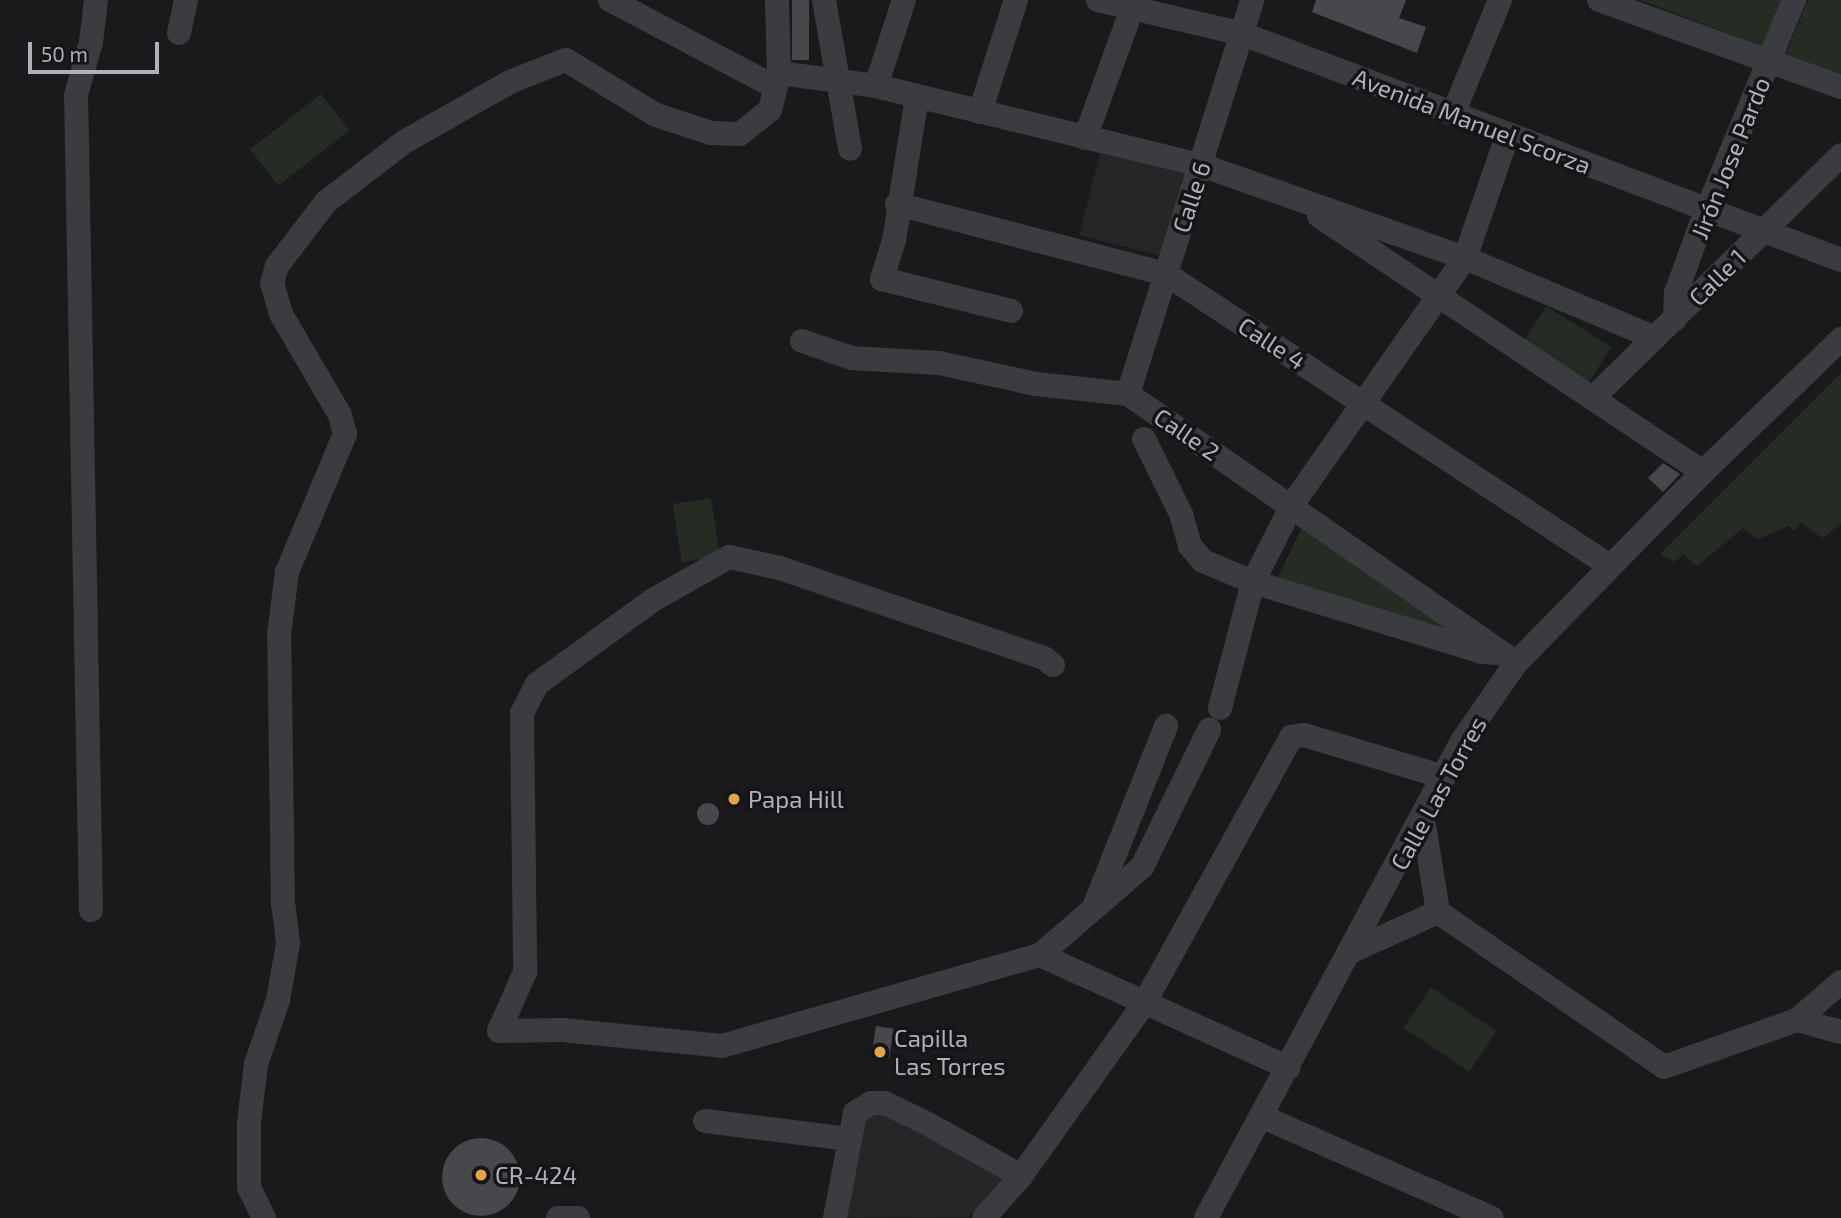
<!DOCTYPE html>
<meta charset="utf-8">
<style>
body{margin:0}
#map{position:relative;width:1841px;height:1218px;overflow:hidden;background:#1a1a1c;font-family:"Exo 2",sans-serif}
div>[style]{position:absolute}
.built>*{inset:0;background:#262629;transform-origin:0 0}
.green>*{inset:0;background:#242c24;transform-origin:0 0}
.building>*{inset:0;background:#47484c;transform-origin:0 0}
.round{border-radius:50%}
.minor>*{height:24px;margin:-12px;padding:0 12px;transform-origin:12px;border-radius:12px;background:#3b3c40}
.dots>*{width:19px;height:19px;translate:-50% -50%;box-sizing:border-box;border:4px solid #151517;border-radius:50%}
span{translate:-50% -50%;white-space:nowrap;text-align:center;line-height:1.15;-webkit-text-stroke:7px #151517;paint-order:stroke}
.street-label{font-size:24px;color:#adb2ba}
.poi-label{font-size:24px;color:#adb2ba}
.left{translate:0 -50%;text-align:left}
.scale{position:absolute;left:28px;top:42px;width:131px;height:32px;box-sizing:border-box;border:4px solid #adb2ba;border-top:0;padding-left:9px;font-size:21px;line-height:24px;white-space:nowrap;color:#adb2ba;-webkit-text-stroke:5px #151517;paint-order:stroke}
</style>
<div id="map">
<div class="built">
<i style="left:1100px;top:153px;width:92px;height:85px;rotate:14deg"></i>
<i style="clip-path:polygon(880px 1107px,1005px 1176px,969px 1217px,840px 1218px,857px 1120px)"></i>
</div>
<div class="green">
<i style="clip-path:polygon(1640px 0,1785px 0,1767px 48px)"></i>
<i style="clip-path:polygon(1808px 0,1841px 0,1841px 78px,1784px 58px)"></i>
<i style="left:321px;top:94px;width:46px;height:90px;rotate:52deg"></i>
<i style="left:1546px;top:306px;width:77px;height:44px;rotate:32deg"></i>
<i style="clip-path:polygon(1841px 373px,1841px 524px,1823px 538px,1801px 523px,1794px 531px,1789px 526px,1758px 539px,1743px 528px,1697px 566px,1684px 555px,1673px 562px,1660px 554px)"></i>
<i style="left:711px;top:498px;width:59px;height:39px;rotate:81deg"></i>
<i style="clip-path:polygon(1302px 527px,1475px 643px,1277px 580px)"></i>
<i style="left:1431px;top:987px;width:79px;height:49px;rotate:34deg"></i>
</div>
<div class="building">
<i style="left:792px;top:0;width:17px;height:60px"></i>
<i style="clip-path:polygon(1316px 0,1406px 0,1399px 18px,1426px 27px,1417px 53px,1312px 12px)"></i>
<i style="clip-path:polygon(1663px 463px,1680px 474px,1663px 492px,1648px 478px)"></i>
<i class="round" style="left:697px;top:803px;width:22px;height:22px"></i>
<i style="left:876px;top:1026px;width:18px;height:29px;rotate:9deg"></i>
<i class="round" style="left:442px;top:1138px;width:78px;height:78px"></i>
</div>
<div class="minor">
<i style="left:610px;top:0;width:187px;rotate:27.8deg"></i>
<i style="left:824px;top:0;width:151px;rotate:80.1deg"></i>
<i style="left:1098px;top:0;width:149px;rotate:13.2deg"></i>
<i style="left:1243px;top:34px;width:639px;rotate:20.7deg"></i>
<i style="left:1599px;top:0;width:257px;rotate:19.8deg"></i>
<i style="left:179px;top:33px;width:34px;rotate:-78deg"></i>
<i style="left:779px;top:73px;width:98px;rotate:7.6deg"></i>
<i style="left:876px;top:86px;width:334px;rotate:13.7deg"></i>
<i style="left:1201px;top:165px;width:280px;rotate:19.4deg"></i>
<i style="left:1465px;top:258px;width:206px;rotate:22.8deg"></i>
<i style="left:876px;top:86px;width:90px;rotate:-72deg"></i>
<i style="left:917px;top:97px;width:145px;rotate:99.1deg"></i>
<i style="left:894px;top:240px;width:41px;rotate:107.1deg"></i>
<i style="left:882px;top:279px;width:133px;rotate:13.9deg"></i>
<i style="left:980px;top:112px;width:118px;rotate:-72.2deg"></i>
<i style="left:1453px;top:114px;width:123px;rotate:-67.6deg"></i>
<i style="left:1085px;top:138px;width:137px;rotate:-70deg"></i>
<i style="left:897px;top:204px;width:278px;rotate:14.6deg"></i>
<i style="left:1166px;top:274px;width:531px;rotate:33.33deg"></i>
<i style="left:1319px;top:216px;width:462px;rotate:33.7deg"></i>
<i style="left:1675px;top:319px;width:26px;rotate:-88deg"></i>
<i style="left:1676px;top:293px;width:70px;rotate:-70deg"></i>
<i style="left:1700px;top:227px;width:246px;rotate:-67.5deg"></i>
<i style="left:802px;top:341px;width:53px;rotate:18.8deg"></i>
<i style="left:852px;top:358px;width:87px;rotate:3.3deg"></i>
<i style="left:939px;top:363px;width:99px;rotate:12.2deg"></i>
<i style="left:1036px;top:384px;width:93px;rotate:6.2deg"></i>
<i style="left:1128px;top:394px;width:472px;rotate:34.7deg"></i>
<i style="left:1128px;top:394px;width:413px;rotate:-72.5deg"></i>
<i style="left:1593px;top:398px;width:347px;rotate:-44.4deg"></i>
<i style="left:1144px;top:439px;width:84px;rotate:63.7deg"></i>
<i style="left:1181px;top:514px;width:33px;rotate:74deg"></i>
<i style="left:1190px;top:546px;width:20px;rotate:49deg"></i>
<i style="left:1203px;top:561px;width:54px;rotate:22.8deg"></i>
<i style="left:1253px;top:582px;width:239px;rotate:17deg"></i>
<i style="left:1482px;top:652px;width:15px;rotate:4deg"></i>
<i style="left:1053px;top:665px;width:11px;rotate:-142deg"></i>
<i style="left:1044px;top:658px;width:279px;rotate:-161.2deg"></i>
<i style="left:780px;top:568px;width:52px;rotate:-167.8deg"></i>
<i style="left:729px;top:557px;width:87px;rotate:150.5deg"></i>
<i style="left:653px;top:600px;width:143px;rotate:144.1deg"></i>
<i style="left:537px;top:684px;width:33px;rotate:117deg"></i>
<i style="left:522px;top:713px;width:259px;rotate:89.3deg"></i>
<i style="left:525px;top:972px;width:64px;rotate:113.8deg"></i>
<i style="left:499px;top:1031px;width:64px;rotate:-0.9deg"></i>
<i style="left:563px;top:1030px;width:160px;rotate:5.7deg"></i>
<i style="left:722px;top:1046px;width:331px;rotate:-16deg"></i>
<i style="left:1040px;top:955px;width:135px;rotate:-40.8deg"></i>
<i style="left:1142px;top:867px;width:153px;rotate:-63.9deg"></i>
<i style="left:1220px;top:708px;width:130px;rotate:-75.3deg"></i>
<i style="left:1253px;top:582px;width:86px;rotate:-63.1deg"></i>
<i style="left:1292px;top:505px;width:302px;rotate:-55deg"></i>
<i style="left:1465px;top:258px;width:131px;rotate:-70.9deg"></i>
<i style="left:1423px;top:819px;width:94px;rotate:80.8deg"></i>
<i style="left:1438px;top:912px;width:274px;rotate:34.4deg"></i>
<i style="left:1664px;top:1067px;width:141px;rotate:-19.5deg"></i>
<i style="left:1797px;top:1020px;width:58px;rotate:-40.8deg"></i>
<i style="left:1094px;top:907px;width:195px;rotate:-68.3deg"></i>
<i style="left:91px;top:910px;width:815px;rotate:-91.05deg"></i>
<i style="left:76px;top:95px;width:55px;rotate:-74.2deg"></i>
<i style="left:91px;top:42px;width:42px;rotate:-83.2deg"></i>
<i style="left:1352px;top:951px;width:94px;rotate:-24.4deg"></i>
<i style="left:1040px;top:955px;width:273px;rotate:24.4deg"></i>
<i style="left:1797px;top:1020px;width:46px;rotate:15.3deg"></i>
<i style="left:1263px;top:1117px;width:250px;rotate:23.8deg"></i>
<i style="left:705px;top:1121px;width:146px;rotate:7.1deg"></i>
<i style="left:264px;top:1218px;width:34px;rotate:-116deg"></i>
<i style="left:249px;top:1187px;width:65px;rotate:-90deg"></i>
<i style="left:249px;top:1122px;width:58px;rotate:-83.1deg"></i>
<i style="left:256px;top:1064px;width:68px;rotate:-71deg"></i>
<i style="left:278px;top:1000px;width:58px;rotate:-80deg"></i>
<i style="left:288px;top:943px;width:38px;rotate:-97deg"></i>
<i style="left:283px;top:905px;width:270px;rotate:-90.8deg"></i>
<i style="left:279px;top:635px;width:64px;rotate:-82.8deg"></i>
<i style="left:287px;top:572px;width:150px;rotate:-67.2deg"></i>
<i style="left:345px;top:434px;width:20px;rotate:-105deg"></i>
<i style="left:340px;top:415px;width:117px;rotate:-120.3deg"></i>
<i style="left:281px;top:314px;width:32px;rotate:-106deg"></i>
<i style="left:272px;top:283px;width:18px;rotate:-74deg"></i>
<i style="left:277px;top:266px;width:81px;rotate:-52.6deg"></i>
<i style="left:326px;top:202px;width:98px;rotate:-37.6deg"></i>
<i style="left:404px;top:142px;width:124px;rotate:-29.5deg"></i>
<i style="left:512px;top:81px;width:58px;rotate:-21.3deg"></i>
<i style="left:566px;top:60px;width:105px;rotate:31.4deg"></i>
<i style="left:656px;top:115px;width:58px;rotate:18.1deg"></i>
<i style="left:711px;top:133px;width:29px;rotate:2deg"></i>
<i style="left:740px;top:134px;width:38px;rotate:-39deg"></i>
<i style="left:770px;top:110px;width:38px;rotate:-76deg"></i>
<i style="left:779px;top:73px;width:73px;rotate:-91.6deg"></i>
<i style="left:558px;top:1218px;width:20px"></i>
<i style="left:835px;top:1218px;width:107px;rotate:-79.2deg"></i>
<i style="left:855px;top:1113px;width:19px;rotate:-32deg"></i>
<i style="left:871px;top:1103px;width:14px"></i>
<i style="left:885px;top:1103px;width:48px;rotate:26deg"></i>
<i style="left:928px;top:1124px;width:107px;rotate:29.2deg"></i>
<i style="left:984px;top:1218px;width:56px;rotate:-48.6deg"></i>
<i style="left:1021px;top:1176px;width:214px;rotate:-54.5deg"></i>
<i style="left:1145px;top:1002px;width:303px;rotate:-61.1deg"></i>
<i style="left:1291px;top:737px;width:13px;rotate:-9deg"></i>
<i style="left:1304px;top:735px;width:146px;rotate:16.7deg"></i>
<i style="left:1206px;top:1218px;width:541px;rotate:-61.78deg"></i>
<i style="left:1462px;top:741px;width:95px;rotate:-55.3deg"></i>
<i style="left:1516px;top:663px;width:267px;rotate:-45.6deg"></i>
<i style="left:1703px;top:472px;width:192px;rotate:-43.9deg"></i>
</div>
<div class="dots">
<i style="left:734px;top:799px;background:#e3a34b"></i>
<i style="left:880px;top:1052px;background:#e3a34b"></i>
<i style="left:481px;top:1175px;background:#e3a34b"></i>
</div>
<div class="street-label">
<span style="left:1472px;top:121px;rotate:21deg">Avenida Manuel Scorza</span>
<span style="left:1730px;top:158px;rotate:-68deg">Jirón Jose Pardo</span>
<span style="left:1191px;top:197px;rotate:-72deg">Calle 6</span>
<span style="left:1717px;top:277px;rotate:-45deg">Calle 1</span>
<span style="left:1272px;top:343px;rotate:33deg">Calle 4</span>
<span style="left:1187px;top:434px;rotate:34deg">Calle 2</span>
<span style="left:1438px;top:793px;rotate:-61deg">Calle Las Torres</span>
</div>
<div class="poi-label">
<span class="left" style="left:748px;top:799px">Papa Hill</span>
<span class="left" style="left:894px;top:1052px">Capilla<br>Las Torres</span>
<span class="left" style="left:495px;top:1175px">CR-424</span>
</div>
<div class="scale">50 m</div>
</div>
